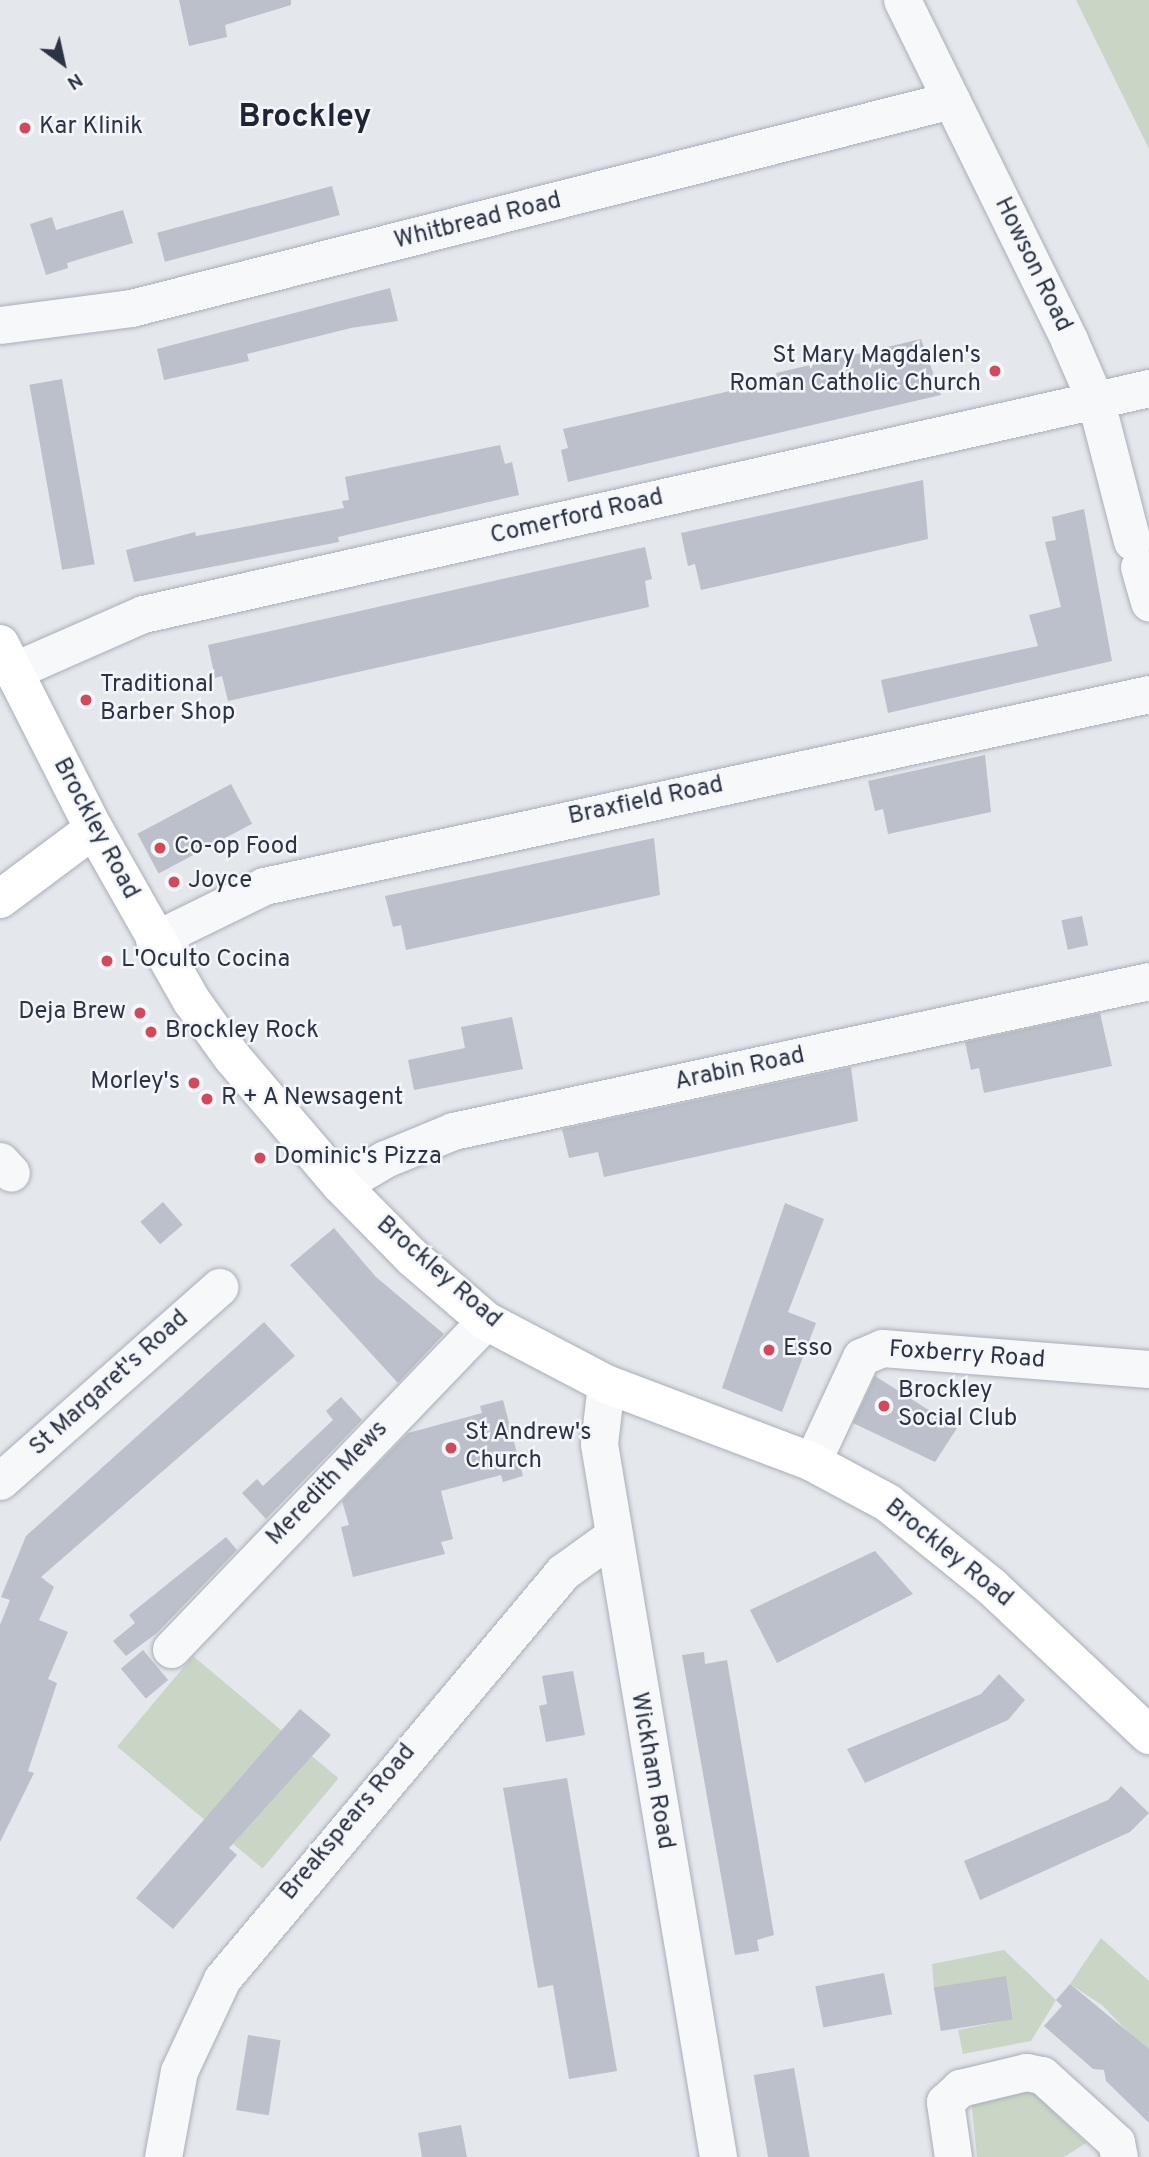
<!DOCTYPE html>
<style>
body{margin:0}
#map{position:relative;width:1149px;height:2157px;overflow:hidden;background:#e4e7ec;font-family:Overpass,sans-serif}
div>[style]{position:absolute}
.green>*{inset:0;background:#c9d6c5;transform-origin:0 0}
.building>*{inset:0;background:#bbc0ca;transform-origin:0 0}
.roads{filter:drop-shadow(0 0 2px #a9aeb7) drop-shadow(0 0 2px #a9aeb7)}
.minor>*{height:37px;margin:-18.5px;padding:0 18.5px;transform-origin:18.5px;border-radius:18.5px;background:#f7f8fa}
.major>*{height:38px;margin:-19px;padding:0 19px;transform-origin:19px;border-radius:19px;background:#fff}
.dots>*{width:19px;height:19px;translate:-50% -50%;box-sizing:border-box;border:4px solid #f4f6f9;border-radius:50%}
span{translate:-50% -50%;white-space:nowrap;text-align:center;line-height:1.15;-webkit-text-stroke:5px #f4f6f9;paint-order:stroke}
.poi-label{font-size:24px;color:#2b3445}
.left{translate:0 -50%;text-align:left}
.right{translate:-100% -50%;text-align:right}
.street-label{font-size:24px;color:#2b3445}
.district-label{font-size:32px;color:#1d2536;font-weight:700}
.north{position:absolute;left:28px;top:28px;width:70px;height:70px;-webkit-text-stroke:5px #f4f6f9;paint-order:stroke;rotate:147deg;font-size:19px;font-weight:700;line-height:28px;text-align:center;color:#2b3445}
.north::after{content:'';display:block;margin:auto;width:24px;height:32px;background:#2b3445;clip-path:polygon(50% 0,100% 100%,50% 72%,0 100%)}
</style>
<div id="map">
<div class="green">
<i style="clip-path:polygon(1076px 0,1149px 0,1149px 149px)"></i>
<i style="left:193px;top:1656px;width:190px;height:118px;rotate:40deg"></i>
<i style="clip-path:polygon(1101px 1938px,1149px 1981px,1149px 2054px,1102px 2005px,1070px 1984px)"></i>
<i style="clip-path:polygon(1004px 1950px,1056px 2000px,1031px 2041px,963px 2054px,958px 2030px,1013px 2019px,1006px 1977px,934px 1990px,932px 1964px)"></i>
<i style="clip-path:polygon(1028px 2087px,1086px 2143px,1064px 2157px,977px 2157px,971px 2098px)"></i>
</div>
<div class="building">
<i style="clip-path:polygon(179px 0,291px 0,291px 5px,225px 25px,227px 37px,189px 46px)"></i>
<i style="left:332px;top:186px;width:30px;height:181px;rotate:75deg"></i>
<i style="clip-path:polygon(123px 210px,133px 243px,67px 263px,68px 268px,46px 275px,30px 224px,52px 217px,56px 230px)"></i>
<i style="clip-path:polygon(390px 288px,398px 321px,351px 328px,247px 354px,249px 361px,164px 380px,157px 349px)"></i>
<i style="clip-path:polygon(921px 339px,941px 395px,568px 482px,561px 450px,568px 448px,563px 429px,778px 380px,776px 373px)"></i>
<i style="left:62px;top:379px;width:188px;height:33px;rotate:80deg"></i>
<i style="clip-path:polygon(500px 445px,505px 464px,512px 462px,519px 495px,338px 537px,339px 542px,134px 582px,126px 550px,195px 532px,196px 536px,344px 508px,342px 501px,349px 500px,345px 477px)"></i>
<i style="clip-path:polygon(923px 480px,928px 539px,701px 590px,695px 564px,688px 566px,681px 533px)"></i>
<i style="clip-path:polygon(1084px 509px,1112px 661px,888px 713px,881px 680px,1038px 646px,1029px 615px,1061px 607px,1045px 542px,1056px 540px,1052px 517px)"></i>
<i style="clip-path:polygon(645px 547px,652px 579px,645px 581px,649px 607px,228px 701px,222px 676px,215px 678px,208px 645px)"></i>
<i style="clip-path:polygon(985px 755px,991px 812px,888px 834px,883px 809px,875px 811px,868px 781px)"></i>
<i style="left:231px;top:784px;width:45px;height:106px;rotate:62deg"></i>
<i style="clip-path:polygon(654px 838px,660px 895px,406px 950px,401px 925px,393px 927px,385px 896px)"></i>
<i style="left:1082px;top:916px;width:30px;height:21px;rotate:78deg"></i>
<i style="clip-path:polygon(1100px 1013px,1112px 1066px,984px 1093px,979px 1068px,971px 1070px,965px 1042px)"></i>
<i style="clip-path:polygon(512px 1017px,523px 1069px,414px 1090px,408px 1060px,465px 1048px,461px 1027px)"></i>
<i style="clip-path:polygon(851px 1067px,858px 1121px,604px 1177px,598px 1152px,569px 1158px,562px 1129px)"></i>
<i style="left:163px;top:1202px;width:30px;height:30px;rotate:49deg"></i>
<i style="clip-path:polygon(785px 1203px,824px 1219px,788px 1312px,816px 1323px,782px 1412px,722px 1388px)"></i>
<i style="clip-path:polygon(334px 1228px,376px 1277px,444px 1334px,398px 1383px,290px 1265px)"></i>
<i style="clip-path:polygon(264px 1322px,295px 1356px,41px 1577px,54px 1587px,39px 1620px,68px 1632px,48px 1679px,57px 1683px,28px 1771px,34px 1773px,0 1842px,0 1625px,10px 1600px,1px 1597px,26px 1536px)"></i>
<i style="clip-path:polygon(875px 1376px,957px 1428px,935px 1462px,853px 1423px)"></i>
<i style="clip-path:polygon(341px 1397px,362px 1420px,266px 1519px,242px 1493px,257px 1479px,263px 1486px,333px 1420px,326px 1411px)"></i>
<i style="clip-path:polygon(503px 1400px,523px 1476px,503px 1482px,501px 1475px,441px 1491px,453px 1539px,441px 1542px,445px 1554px,353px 1577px,341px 1527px,349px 1525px,342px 1501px,408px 1433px,482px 1413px,480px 1406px)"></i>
<i style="clip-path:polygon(226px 1537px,237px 1550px,157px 1633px,126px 1656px,113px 1641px,135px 1623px,129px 1615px)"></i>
<i style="clip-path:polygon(875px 1551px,913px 1594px,777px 1663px,750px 1610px)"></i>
<i style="left:143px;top:1650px;width:39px;height:29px;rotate:50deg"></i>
<i style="clip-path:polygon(704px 1652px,705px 1664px,727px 1660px,774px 1935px,757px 1940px,759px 1951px,735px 1955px,682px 1655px)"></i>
<i style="clip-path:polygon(573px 1671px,585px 1735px,546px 1742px,539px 1706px,547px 1704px,542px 1676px)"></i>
<i style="clip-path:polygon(999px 1674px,1025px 1700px,1008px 1720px,865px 1783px,847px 1749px,981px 1694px)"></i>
<i style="clip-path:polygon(300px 1709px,331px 1735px,229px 1848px,237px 1855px,173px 1929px,136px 1898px)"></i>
<i style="clip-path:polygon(567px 1778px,617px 2071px,569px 2079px,553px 1985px,538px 1988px,503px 1788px)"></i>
<i style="clip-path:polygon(1121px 1786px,1149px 1813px,1130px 1832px,980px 1900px,964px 1861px,1108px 1800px)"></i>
<i style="left:884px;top:1973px;width:42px;height:70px;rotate:79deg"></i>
<i style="left:1006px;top:1976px;width:44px;height:73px;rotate:81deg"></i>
<i style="clip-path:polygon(1070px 1984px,1149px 2049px,1149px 2123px,1106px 2081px,1104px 2070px,1093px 2069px,1044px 2026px,1062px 2006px,1056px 2000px)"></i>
<i style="left:248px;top:2035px;width:33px;height:76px;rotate:9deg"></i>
<i style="left:794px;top:2068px;width:90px;height:41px;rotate:80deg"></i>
<i style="clip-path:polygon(461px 2125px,467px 2157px,422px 2157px,418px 2133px)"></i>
</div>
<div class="roads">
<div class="minor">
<i style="left:902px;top:0;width:379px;rotate:63.8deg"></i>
<i style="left:1069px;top:340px;width:68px;rotate:66.5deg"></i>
<i style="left:1096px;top:402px;width:144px;rotate:75.5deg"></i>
<i style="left:0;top:325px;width:132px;rotate:-7.4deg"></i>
<i style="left:131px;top:308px;width:846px;rotate:-14.23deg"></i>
<i style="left:1139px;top:567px;width:37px;rotate:74deg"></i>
<i style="left:13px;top:671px;width:142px;rotate:-23.7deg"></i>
<i style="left:143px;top:614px;width:1031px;rotate:-12.66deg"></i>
<i style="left:154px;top:940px;width:123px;rotate:-26.1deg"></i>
<i style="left:264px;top:886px;width:906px;rotate:-12.24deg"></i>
<i style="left:0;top:1161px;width:16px;rotate:47deg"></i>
<i style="left:341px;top:1185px;width:51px;rotate:-30.6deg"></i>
<i style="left:385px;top:1159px;width:74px;rotate:-22.4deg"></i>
<i style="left:453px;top:1131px;width:712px;rotate:-12.16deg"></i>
<i style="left:606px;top:1384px;width:60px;rotate:96.7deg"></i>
<i style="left:599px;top:1444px;width:723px;rotate:80.52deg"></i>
<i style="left:812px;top:1462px;width:116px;rotate:-65deg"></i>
<i style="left:861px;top:1357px;width:23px;rotate:-23deg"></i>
<i style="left:882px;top:1348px;width:268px;rotate:4.5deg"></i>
<i style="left:0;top:1481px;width:293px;rotate:-41.5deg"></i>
<i style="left:171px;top:1649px;width:455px;rotate:-46.2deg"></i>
<i style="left:163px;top:2157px;width:87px;rotate:-79.5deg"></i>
<i style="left:179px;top:2071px;width:102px;rotate:-64.9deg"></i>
<i style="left:222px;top:1979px;width:531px;rotate:-50.04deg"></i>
<i style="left:563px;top:1572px;width:62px;rotate:-35.8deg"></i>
<i style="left:953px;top:2157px;width:56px;rotate:-98.3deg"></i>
<i style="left:945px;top:2102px;width:21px;rotate:-43deg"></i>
<i style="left:960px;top:2088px;width:68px;rotate:-13.6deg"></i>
<i style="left:1026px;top:2072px;width:16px;rotate:11deg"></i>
<i style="left:1042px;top:2075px;width:100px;rotate:42.2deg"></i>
<i style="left:1116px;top:2142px;width:15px;rotate:79deg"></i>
</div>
<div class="major">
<i style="left:0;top:644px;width:208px;rotate:63.1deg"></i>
<i style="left:94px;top:829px;width:197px;rotate:60.4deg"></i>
<i style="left:191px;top:1000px;width:70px;rotate:54.3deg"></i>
<i style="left:232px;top:1057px;width:168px;rotate:49.6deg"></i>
<i style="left:341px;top:1185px;width:103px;rotate:45.4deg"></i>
<i style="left:413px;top:1258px;width:96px;rotate:40.8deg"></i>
<i style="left:486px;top:1321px;width:136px;rotate:27.7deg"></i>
<i style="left:606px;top:1384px;width:220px;rotate:20.7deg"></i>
<i style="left:812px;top:1462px;width:86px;rotate:28.3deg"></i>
<i style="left:888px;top:1503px;width:134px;rotate:38.9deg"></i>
<i style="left:992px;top:1587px;width:216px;rotate:43.3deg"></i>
<i style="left:0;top:899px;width:117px;rotate:-36.7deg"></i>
</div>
</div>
<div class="dots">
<i style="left:25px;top:128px;background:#d1495b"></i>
<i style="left:995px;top:371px;background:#d1495b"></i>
<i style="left:86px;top:700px;background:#d1495b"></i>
<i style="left:160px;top:848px;background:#d1495b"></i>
<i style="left:174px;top:882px;background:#d1495b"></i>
<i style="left:107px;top:961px;background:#d1495b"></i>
<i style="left:140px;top:1013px;background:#d1495b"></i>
<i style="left:151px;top:1032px;background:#d1495b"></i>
<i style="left:194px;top:1083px;background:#d1495b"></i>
<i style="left:207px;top:1099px;background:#d1495b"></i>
<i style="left:260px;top:1158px;background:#d1495b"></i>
<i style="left:769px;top:1350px;background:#d1495b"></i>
<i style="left:884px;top:1406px;background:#d1495b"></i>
<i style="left:451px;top:1448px;background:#d1495b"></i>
</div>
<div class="poi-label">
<span class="left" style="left:39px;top:128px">Kar Klinik</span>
<span class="right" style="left:981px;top:371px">St Mary Magdalen's<br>Roman Catholic Church</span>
<span class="left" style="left:100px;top:700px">Traditional<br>Barber Shop</span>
<span class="left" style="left:174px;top:848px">Co-op Food</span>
<span class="left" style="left:188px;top:882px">Joyce</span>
<span class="left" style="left:121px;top:961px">L'Oculto Cocina</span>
<span class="right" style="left:126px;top:1013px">Deja Brew</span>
<span class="left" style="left:165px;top:1032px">Brockley Rock</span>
<span class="right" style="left:180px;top:1083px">Morley's</span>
<span class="left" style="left:221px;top:1099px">R + A Newsagent</span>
<span class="left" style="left:274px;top:1158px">Dominic's Pizza</span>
<span class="left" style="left:783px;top:1350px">Esso</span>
<span class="left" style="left:898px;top:1406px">Brockley<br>Social Club</span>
<span class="left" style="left:465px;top:1448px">St Andrew's<br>Church</span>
</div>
<div class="street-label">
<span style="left:478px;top:222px;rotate:-14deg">Whitbread Road</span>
<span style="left:1032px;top:265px;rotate:64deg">Howson Road</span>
<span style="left:577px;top:518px;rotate:-13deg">Comerford Road</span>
<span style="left:646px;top:802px;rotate:-12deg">Braxfield Road</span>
<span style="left:95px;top:829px;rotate:62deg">Brockley Road</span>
<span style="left:740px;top:1070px;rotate:-12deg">Arabin Road</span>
<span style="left:438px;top:1273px;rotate:41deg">Brockley Road</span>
<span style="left:967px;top:1356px;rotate:4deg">Foxberry Road</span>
<span style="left:110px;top:1384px;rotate:-42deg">St Margaret's Road</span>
<span style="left:328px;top:1484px;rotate:-46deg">Meredith Mews</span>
<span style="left:948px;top:1554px;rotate:39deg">Brockley Road</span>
<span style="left:651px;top:1771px;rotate:80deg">Wickham Road</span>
<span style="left:349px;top:1823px;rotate:-50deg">Breakspears Road</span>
</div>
<div class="district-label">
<span style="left:305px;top:118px">Brockley</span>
</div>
<div class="north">N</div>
</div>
